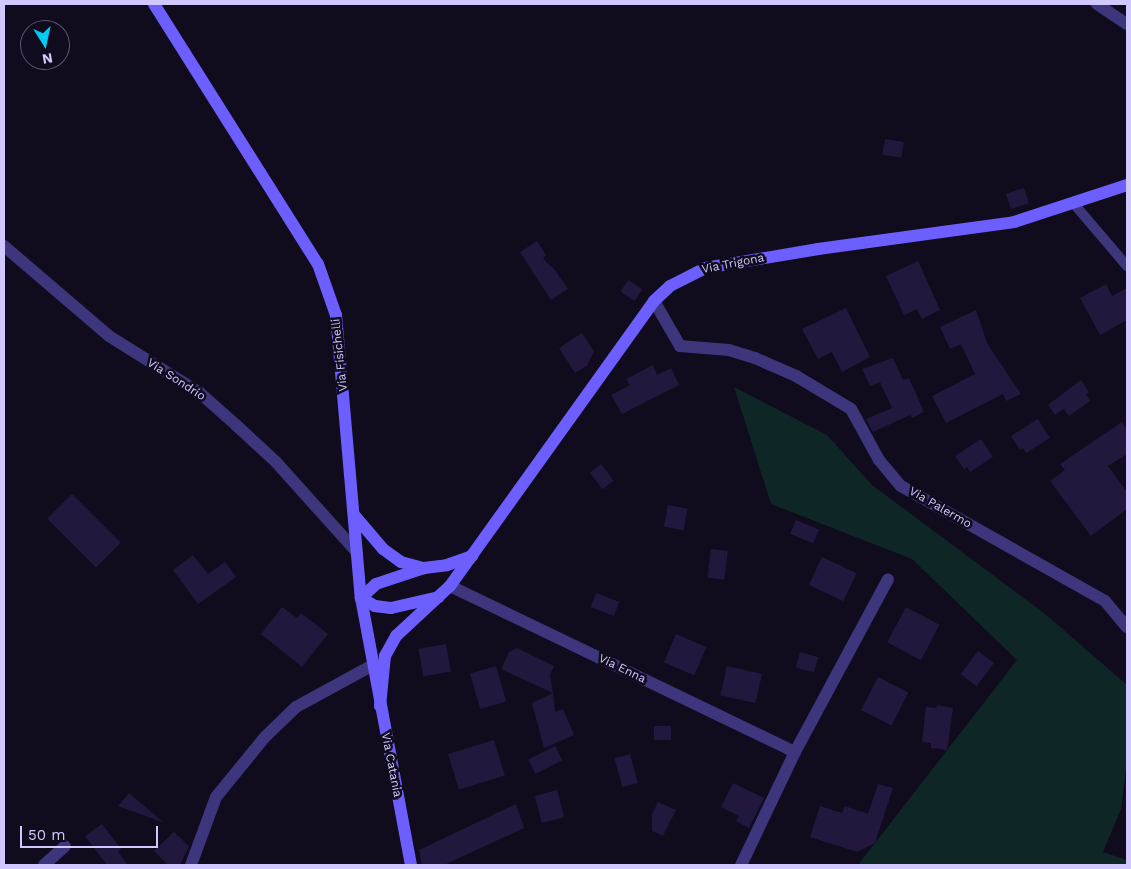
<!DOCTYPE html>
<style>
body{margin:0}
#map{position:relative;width:1131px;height:869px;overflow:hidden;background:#100b1d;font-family:"Work Sans",sans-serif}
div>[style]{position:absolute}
.green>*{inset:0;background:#0f2627}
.building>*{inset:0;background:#22183e;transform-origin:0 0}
.lane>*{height:10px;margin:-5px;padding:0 5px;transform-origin:5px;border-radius:5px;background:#3d367c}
.street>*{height:12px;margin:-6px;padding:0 6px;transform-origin:6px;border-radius:6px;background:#3d367c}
.secondary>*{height:12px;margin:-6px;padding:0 6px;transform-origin:6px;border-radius:6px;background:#6d5fff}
span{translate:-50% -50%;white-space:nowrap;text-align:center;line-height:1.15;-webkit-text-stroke:5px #100b1d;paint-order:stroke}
.street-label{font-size:12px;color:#d1c8ff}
.frame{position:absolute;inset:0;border:5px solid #d1c8ff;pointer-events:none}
.north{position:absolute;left:20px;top:20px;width:50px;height:50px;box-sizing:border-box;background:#100b1d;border:1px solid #5d5777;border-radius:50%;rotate:170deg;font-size:14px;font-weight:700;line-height:20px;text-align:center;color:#d1c8ff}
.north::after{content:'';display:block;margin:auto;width:18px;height:22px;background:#00cbf2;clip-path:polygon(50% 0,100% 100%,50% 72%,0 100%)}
.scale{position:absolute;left:20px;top:826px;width:138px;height:22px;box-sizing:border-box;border:2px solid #d1c8ff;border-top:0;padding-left:6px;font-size:15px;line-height:18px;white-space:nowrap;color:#d1c8ff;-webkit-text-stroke:4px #100b1d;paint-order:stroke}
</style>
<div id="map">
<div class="green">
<i style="clip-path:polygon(734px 387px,827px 435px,872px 485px,1044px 613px,1127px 685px,1127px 761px,1121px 809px,1103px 852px,1127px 860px,1127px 865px,858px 865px,1017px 660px,912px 559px,771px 504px)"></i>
</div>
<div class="building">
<i style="left:885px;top:139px;width:19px;height:16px;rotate:9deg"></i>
<i style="left:1024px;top:188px;width:16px;height:19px;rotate:72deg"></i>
<i style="clip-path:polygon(537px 241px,546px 255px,543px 259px,555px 270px,568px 289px,551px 300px,520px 252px)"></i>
<i style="clip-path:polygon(918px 261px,940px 310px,922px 319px,917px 309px,904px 315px,886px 276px)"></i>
<i style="left:628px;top:280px;width:17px;height:14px;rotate:33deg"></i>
<i style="clip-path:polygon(1106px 284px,1112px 296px,1127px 288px,1127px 320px,1100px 335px,1080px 298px)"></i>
<i style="clip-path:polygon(846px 308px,870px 357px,842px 372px,832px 352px,818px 359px,802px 329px)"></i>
<i style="clip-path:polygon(976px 310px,987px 343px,1021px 394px,1006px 401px,1003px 394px,946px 423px,932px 396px,975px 374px,961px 344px,950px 349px,940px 327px)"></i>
<i style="clip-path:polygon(582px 333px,594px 351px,587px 366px,575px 373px,559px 348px)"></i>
<i style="clip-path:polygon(893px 358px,903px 380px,909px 378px,924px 412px,912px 418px,910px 415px,873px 432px,866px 419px,892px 408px,880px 382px,870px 386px,862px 369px)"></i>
<i style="clip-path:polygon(653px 365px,657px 375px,671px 368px,679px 385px,622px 414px,611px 395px,630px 385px,626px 379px)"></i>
<i style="clip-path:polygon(1081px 380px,1089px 392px,1086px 394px,1090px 401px,1069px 416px,1064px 409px,1055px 415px,1048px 405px)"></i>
<i style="clip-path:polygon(1038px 419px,1050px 438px,1026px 453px,1023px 448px,1020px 450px,1011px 436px)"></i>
<i style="clip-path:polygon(1122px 422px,1127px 430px,1127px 454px,1108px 466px,1127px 492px,1127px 509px,1091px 536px,1050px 481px,1065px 470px,1060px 464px)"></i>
<i style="clip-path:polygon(981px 439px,993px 457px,970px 472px,967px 467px,964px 469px,955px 456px)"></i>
<i style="left:601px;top:464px;width:21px;height:14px;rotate:53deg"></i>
<i style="left:72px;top:494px;width:69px;height:35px;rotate:45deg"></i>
<i style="left:668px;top:505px;width:20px;height:22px;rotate:11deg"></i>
<i style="left:796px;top:520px;width:25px;height:15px;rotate:23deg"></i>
<i style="left:711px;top:549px;width:17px;height:29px;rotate:7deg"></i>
<i style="clip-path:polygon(193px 555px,208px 574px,225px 562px,236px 577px,198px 604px,173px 570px)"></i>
<i style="left:822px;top:557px;width:38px;height:31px;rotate:25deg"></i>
<i style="left:596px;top:593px;width:25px;height:15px;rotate:21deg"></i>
<i style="clip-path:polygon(282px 607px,297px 618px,301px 613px,328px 634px,302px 667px,261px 634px)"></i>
<i style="left:906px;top:607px;width:38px;height:40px;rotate:28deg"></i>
<i style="left:676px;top:634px;width:33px;height:31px;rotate:23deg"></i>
<i style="left:446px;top:644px;width:28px;height:28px;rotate:80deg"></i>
<i style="clip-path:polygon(517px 648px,554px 666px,550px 675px,553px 693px,501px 669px,509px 652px)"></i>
<i style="left:978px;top:651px;width:20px;height:29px;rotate:37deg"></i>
<i style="left:800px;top:652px;width:19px;height:16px;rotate:16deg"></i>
<i style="left:496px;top:666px;width:37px;height:27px;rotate:74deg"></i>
<i style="left:727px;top:666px;width:36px;height:30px;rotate:13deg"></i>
<i style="left:878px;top:677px;width:34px;height:37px;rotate:27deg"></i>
<i style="clip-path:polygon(553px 693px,555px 712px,563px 709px,574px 735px,544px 748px,532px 703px)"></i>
<i style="clip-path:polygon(937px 705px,953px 708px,947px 750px,931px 748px,931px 743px,922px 742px,926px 707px,936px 708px)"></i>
<i style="left:654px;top:726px;width:17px;height:14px"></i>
<i style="left:494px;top:740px;width:37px;height:48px;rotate:73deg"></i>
<i style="left:555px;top:746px;width:16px;height:30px;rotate:63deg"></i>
<i style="left:630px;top:754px;width:30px;height:16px;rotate:75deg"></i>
<i style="clip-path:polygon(733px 783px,764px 798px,749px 828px,736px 821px,739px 816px,721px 807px)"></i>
<i style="clip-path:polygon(878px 784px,893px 788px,875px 843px,857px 852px,810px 837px,820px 806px,842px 813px,845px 806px,868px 814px)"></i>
<i style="left:557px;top:790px;width:28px;height:23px;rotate:75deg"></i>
<i style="clip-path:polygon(129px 793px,162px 821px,162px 822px,118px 806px)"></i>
<i style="clip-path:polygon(658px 802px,676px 810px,663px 836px,652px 831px,652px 814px)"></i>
<i style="clip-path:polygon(516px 804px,524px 828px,444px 865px,422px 865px,419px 850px)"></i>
<i style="clip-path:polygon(102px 824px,121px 849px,118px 852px,128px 865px,107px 865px,85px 836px)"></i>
<i style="clip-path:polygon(174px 832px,189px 846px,180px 865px,168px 865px,154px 851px)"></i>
</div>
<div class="lane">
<i style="left:1075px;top:205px;width:80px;rotate:49.6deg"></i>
</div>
<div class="street">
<i style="left:1097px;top:4px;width:36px;rotate:34deg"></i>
<i style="left:4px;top:246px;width:138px;rotate:40.6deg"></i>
<i style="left:109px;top:336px;width:107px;rotate:32.1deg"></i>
<i style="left:200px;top:393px;width:48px;rotate:41.6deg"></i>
<i style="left:236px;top:425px;width:54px;rotate:42.8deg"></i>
<i style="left:276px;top:462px;width:118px;rotate:48.1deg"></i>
<i style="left:654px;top:301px;width:52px;rotate:60deg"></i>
<i style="left:680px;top:346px;width:49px;rotate:4.7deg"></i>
<i style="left:729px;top:350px;width:27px;rotate:17deg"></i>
<i style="left:755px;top:358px;width:45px;rotate:23.7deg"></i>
<i style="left:796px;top:376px;width:64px;rotate:31deg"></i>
<i style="left:851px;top:409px;width:58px;rotate:61.2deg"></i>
<i style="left:879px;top:460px;width:34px;rotate:50deg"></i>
<i style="left:901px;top:486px;width:234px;rotate:29.4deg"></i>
<i style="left:1105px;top:601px;width:34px;rotate:50deg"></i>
<i style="left:450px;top:586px;width:383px;rotate:25.7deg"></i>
<i style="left:795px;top:752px;width:125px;rotate:115.5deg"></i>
<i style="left:795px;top:752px;width:196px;rotate:-61.7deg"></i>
<i style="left:44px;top:865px;width:28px;rotate:-42deg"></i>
<i style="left:191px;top:865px;width:72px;rotate:-69.8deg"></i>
<i style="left:216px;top:797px;width:77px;rotate:-50.8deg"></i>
<i style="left:265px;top:737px;width:43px;rotate:-44.1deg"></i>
<i style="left:296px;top:707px;width:88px;rotate:-28.6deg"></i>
</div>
<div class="secondary">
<i style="left:154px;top:4px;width:307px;rotate:57.8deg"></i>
<i style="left:318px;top:264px;width:54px;rotate:70.6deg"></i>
<i style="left:336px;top:315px;width:284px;rotate:85deg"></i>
<i style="left:361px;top:598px;width:272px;rotate:79.4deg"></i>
<i style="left:354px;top:515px;width:45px;rotate:49.5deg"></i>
<i style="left:383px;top:549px;width:22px;rotate:36deg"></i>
<i style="left:401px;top:562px;width:24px;rotate:15deg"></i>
<i style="left:424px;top:568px;width:23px;rotate:-7deg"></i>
<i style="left:447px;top:565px;width:27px;rotate:-20deg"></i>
<i style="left:424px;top:568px;width:51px;rotate:161.6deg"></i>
<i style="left:376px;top:584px;width:21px;rotate:137deg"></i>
<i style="left:361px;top:598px;width:16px;rotate:30deg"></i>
<i style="left:375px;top:606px;width:16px;rotate:7deg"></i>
<i style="left:391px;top:608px;width:49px;rotate:-12.9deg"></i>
<i style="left:380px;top:706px;width:50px;rotate:-84.3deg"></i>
<i style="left:385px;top:656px;width:23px;rotate:-61deg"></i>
<i style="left:396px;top:636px;width:74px;rotate:-42.8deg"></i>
<i style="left:450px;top:586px;width:350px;rotate:-54.4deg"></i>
<i style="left:654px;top:301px;width:22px;rotate:-43deg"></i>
<i style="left:670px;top:286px;width:39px;rotate:-27deg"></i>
<i style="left:705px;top:268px;width:115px;rotate:-9.5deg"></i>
<i style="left:818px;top:249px;width:198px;rotate:-7.8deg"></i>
<i style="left:1014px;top:222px;width:119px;rotate:-18.1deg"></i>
</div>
<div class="street-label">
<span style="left:733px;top:264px;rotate:-11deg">Via Trigona</span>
<span style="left:340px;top:355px;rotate:-96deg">Via Fisichelli</span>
<span style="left:176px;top:380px;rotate:33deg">Via Sondrio</span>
<span style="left:940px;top:508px;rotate:30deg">Via Palermo</span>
<span style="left:622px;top:669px;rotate:26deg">Via Enna</span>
<span style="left:391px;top:765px;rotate:79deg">Via Catania</span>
</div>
<div class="frame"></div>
<div class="north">N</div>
<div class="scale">50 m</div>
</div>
